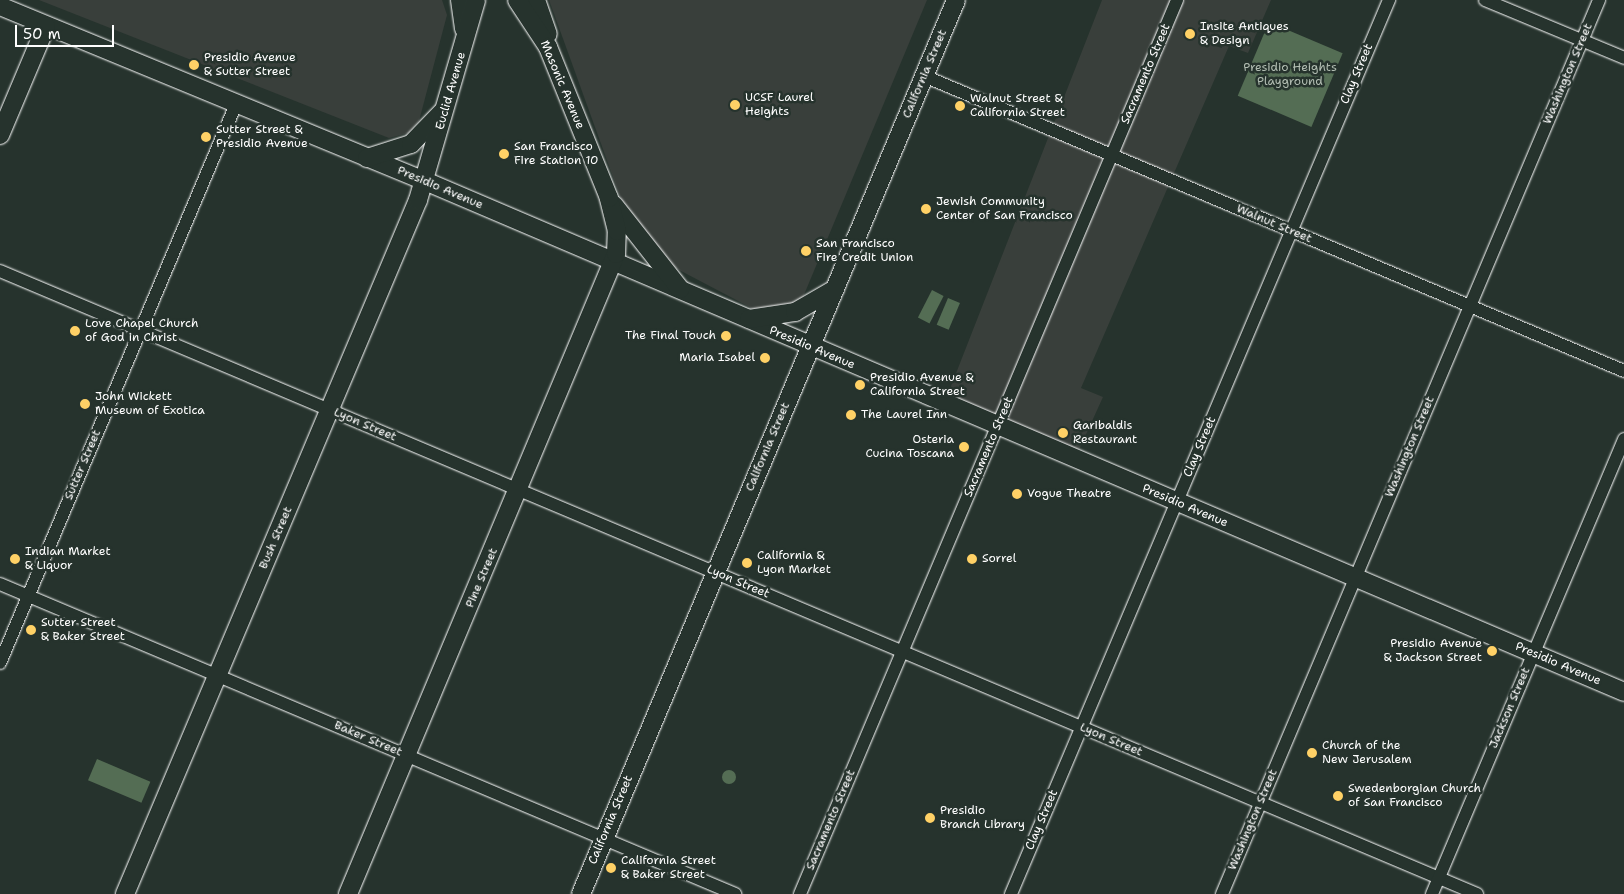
<!DOCTYPE html>
<style>
body{margin:0}
#map{position:relative;width:1624px;height:894px;overflow:hidden;background:#26332d;font-family:"Shantell Sans",sans-serif}
div>[style]{position:absolute}
.built>*{inset:0;background:#393f3b}
.green>*{inset:0;background:#546d54;transform-origin:0 0}
.round{border-radius:50%}
.roads{filter:drop-shadow(0 0 1px #fff) drop-shadow(0 0 1px #fff)}
.street>*{height:12px;margin:-6px;padding:0 6px;transform-origin:6px;border-radius:6px;background:#26332d}
.secondary>*{height:18px;margin:-9px;padding:0 9px;transform-origin:9px;border-radius:9px;background:#26332d}
.dots>*{width:14px;height:14px;translate:-50% -50%;box-sizing:border-box;border:2px solid #26332d;border-radius:50%}
span{translate:-50% -50%;white-space:nowrap;text-align:center;line-height:1.15;-webkit-text-stroke:5px #26332d;paint-order:stroke}
.poi-label{font-size:12px;color:#fff}
.left{translate:0 -50%;text-align:left}
.right{translate:-100% -50%;text-align:right}
.park-label{font-size:12px;color:#b2bdb2}
.street-label{font-size:12px;color:#fff}
.scale{position:absolute;left:15px;top:25px;width:99px;height:22px;box-sizing:border-box;border:2px solid #fff;border-top:0;padding-left:6px;font-size:15px;line-height:18px;white-space:nowrap;color:#fff;-webkit-text-stroke:4px #26332d;paint-order:stroke}
</style>
<div id="map">
<div class="built">
<i style="clip-path:polygon(39px 0,442px 0,447px 15px,419px 121px,408px 133px,389px 138px)"></i>
<i style="clip-path:polygon(549px 0,927px 0,801px 302px,761px 313px,662px 261px,625px 210px)"></i>
<i style="clip-path:polygon(1102px 0,1271px 0,1248px 53px,1229px 46px,1081px 388px,1103px 397px,1073px 463px,944px 404px)"></i>
</div>
<div class="green">
<i style="left:1269px;top:22px;width:80px;height:80px;rotate:23deg"></i>
<i style="left:932px;top:290px;width:13px;height:31px;rotate:27deg"></i>
<i style="left:948px;top:298px;width:13px;height:29px;rotate:23deg"></i>
<i style="left:97px;top:759px;width:58px;height:23px;rotate:23deg"></i>
<i class="round" style="left:722px;top:770px;width:14px;height:14px"></i>
</div>
<div class="roads">
<div class="street">
<i style="left:1485px;top:0;width:151px;rotate:22.6deg"></i>
<i style="left:924px;top:76px;width:760px;rotate:22.85deg"></i>
<i style="left:0;top:271px;width:1603px;rotate:22.87deg"></i>
<i style="left:0;top:584px;width:798px;rotate:22.87deg"></i>
<i style="left:0;top:663px;width:609px;rotate:-67.1deg"></i>
<i style="left:800px;top:894px;width:970px;rotate:-67.13deg"></i>
<i style="left:1011px;top:894px;width:971px;rotate:-67.08deg"></i>
<i style="left:1222px;top:894px;width:970px;rotate:-67.13deg"></i>
<i style="left:1432px;top:894px;width:494px;rotate:-67.1deg"></i>
</div>
<div class="secondary">
<i style="left:460px;top:0;width:29px;rotate:82deg"></i>
<i style="left:536px;top:0;width:36px;rotate:71deg"></i>
<i style="left:0;top:6px;width:460px;rotate:22.4deg"></i>
<i style="left:425px;top:181px;width:1303px;rotate:23.08deg"></i>
<i style="left:0;top:135px;width:118px;rotate:-67.1deg"></i>
<i style="left:367px;top:158px;width:46px;rotate:-17.7deg"></i>
<i style="left:411px;top:144px;width:46px;rotate:-45.9deg"></i>
<i style="left:614px;top:205px;width:107px;rotate:51.8deg"></i>
<i style="left:749px;top:319px;width:47px;rotate:-8.7deg"></i>
<i style="left:795px;top:312px;width:46px;rotate:-29.9deg"></i>
<i style="left:125px;top:894px;width:753px;rotate:-67.11deg"></i>
<i style="left:418px;top:200px;width:208px;rotate:-73.8deg"></i>
<i style="left:348px;top:894px;width:694px;rotate:-67.28deg"></i>
<i style="left:616px;top:254px;width:23px;rotate:-88deg"></i>
<i style="left:617px;top:231px;width:34px;rotate:-104deg"></i>
<i style="left:609px;top:198px;width:163px;rotate:-112deg"></i>
<i style="left:548px;top:47px;width:56px;rotate:-123.4deg"></i>
<i style="left:581px;top:894px;width:969px;rotate:-67.24deg"></i>
</div>
</div>
<div class="dots">
<i style="left:1190px;top:34px;background:#ffd166"></i>
<i style="left:194px;top:65px;background:#ffd166"></i>
<i style="left:735px;top:105px;background:#ffd166"></i>
<i style="left:960px;top:106px;background:#ffd166"></i>
<i style="left:206px;top:137px;background:#ffd166"></i>
<i style="left:504px;top:154px;background:#ffd166"></i>
<i style="left:926px;top:209px;background:#ffd166"></i>
<i style="left:806px;top:251px;background:#ffd166"></i>
<i style="left:75px;top:331px;background:#ffd166"></i>
<i style="left:726px;top:336px;background:#ffd166"></i>
<i style="left:765px;top:358px;background:#ffd166"></i>
<i style="left:860px;top:385px;background:#ffd166"></i>
<i style="left:85px;top:404px;background:#ffd166"></i>
<i style="left:851px;top:415px;background:#ffd166"></i>
<i style="left:1063px;top:433px;background:#ffd166"></i>
<i style="left:964px;top:447px;background:#ffd166"></i>
<i style="left:1017px;top:494px;background:#ffd166"></i>
<i style="left:15px;top:559px;background:#ffd166"></i>
<i style="left:972px;top:559px;background:#ffd166"></i>
<i style="left:747px;top:563px;background:#ffd166"></i>
<i style="left:31px;top:630px;background:#ffd166"></i>
<i style="left:1492px;top:651px;background:#ffd166"></i>
<i style="left:1312px;top:753px;background:#ffd166"></i>
<i style="left:1338px;top:796px;background:#ffd166"></i>
<i style="left:930px;top:818px;background:#ffd166"></i>
<i style="left:611px;top:868px;background:#ffd166"></i>
</div>
<div class="poi-label">
<span class="left" style="left:1200px;top:34px">Insite Antiques<br>&amp; Design</span>
<span class="left" style="left:204px;top:65px">Presidio Avenue<br>&amp; Sutter Street</span>
<span class="left" style="left:745px;top:105px">UCSF Laurel<br>Heights</span>
<span class="left" style="left:970px;top:106px">Walnut Street &amp;<br>California Street</span>
<span class="left" style="left:216px;top:137px">Sutter Street &amp;<br>Presidio Avenue</span>
<span class="left" style="left:514px;top:154px">San Francisco<br>Fire Station 10</span>
<span class="left" style="left:936px;top:209px">Jewish Community<br>Center of San Francisco</span>
<span class="left" style="left:816px;top:251px">San Francisco<br>Fire Credit Union</span>
<span class="left" style="left:85px;top:331px">Love Chapel Church<br>of God in Christ</span>
<span class="right" style="left:716px;top:336px">The Final Touch</span>
<span class="right" style="left:755px;top:358px">Maria Isabel</span>
<span class="left" style="left:870px;top:385px">Presidio Avenue &amp;<br>California Street</span>
<span class="left" style="left:95px;top:404px">John Wickett<br>Museum of Exotica</span>
<span class="left" style="left:861px;top:415px">The Laurel Inn</span>
<span class="left" style="left:1073px;top:433px">Garibaldis<br>Restaurant</span>
<span class="right" style="left:954px;top:447px">Osteria<br>Cucina Toscana</span>
<span class="left" style="left:1027px;top:494px">Vogue Theatre</span>
<span class="left" style="left:25px;top:559px">Indian Market<br>&amp; Liquor</span>
<span class="left" style="left:757px;top:563px">California &amp;<br>Lyon Market</span>
<span class="left" style="left:982px;top:559px">Sorrel</span>
<span class="left" style="left:41px;top:630px">Sutter Street<br>&amp; Baker Street</span>
<span class="right" style="left:1482px;top:651px">Presidio Avenue<br>&amp; Jackson Street</span>
<span class="left" style="left:1322px;top:753px">Church of the<br>New Jerusalem</span>
<span class="left" style="left:1348px;top:796px">Swedenborgian Church<br>of San Francisco</span>
<span class="left" style="left:940px;top:818px">Presidio<br>Branch Library</span>
<span class="left" style="left:621px;top:868px">California Street<br>&amp; Baker Street</span>
</div>
<div class="park-label">
<span style="left:1290px;top:75px">Presidio Heights<br>Playground</span>
</div>
<div class="street-label">
<span style="left:925px;top:74px;rotate:-67deg">California Street</span>
<span style="left:1146px;top:74px;rotate:-67deg">Sacramento Street</span>
<span style="left:1357px;top:74px;rotate:-67deg">Clay Street</span>
<span style="left:1568px;top:74px;rotate:-67deg">Washington Street</span>
<span style="left:562px;top:85px;rotate:67deg">Masonic Avenue</span>
<span style="left:451px;top:91px;rotate:-74deg">Euclid Avenue</span>
<span style="left:440px;top:188px;rotate:23deg">Presidio Avenue</span>
<span style="left:1274px;top:224px;rotate:23deg">Walnut Street</span>
<span style="left:812px;top:348px;rotate:23deg">Presidio Avenue</span>
<span style="left:365px;top:425px;rotate:23deg">Lyon Street</span>
<span style="left:768px;top:447px;rotate:-67deg">California Street</span>
<span style="left:989px;top:447px;rotate:-67deg">Sacramento Street</span>
<span style="left:1200px;top:447px;rotate:-67deg">Clay Street</span>
<span style="left:1410px;top:447px;rotate:-67deg">Washington Street</span>
<span style="left:83px;top:465px;rotate:-67deg">Sutter Street</span>
<span style="left:1185px;top:506px;rotate:23deg">Presidio Avenue</span>
<span style="left:276px;top:538px;rotate:-67deg">Bush Street</span>
<span style="left:482px;top:578px;rotate:-67deg">Pine Street</span>
<span style="left:738px;top:582px;rotate:23deg">Lyon Street</span>
<span style="left:1558px;top:664px;rotate:23deg">Presidio Avenue</span>
<span style="left:1510px;top:708px;rotate:-67deg">Jackson Street</span>
<span style="left:368px;top:739px;rotate:23deg">Baker Street</span>
<span style="left:1111px;top:740px;rotate:23deg">Lyon Street</span>
<span style="left:611px;top:820px;rotate:-67deg">California Street</span>
<span style="left:831px;top:820px;rotate:-67deg">Sacramento Street</span>
<span style="left:1042px;top:820px;rotate:-67deg">Clay Street</span>
<span style="left:1253px;top:820px;rotate:-67deg">Washington Street</span>
</div>
<div class="scale">50 m</div>
</div>
